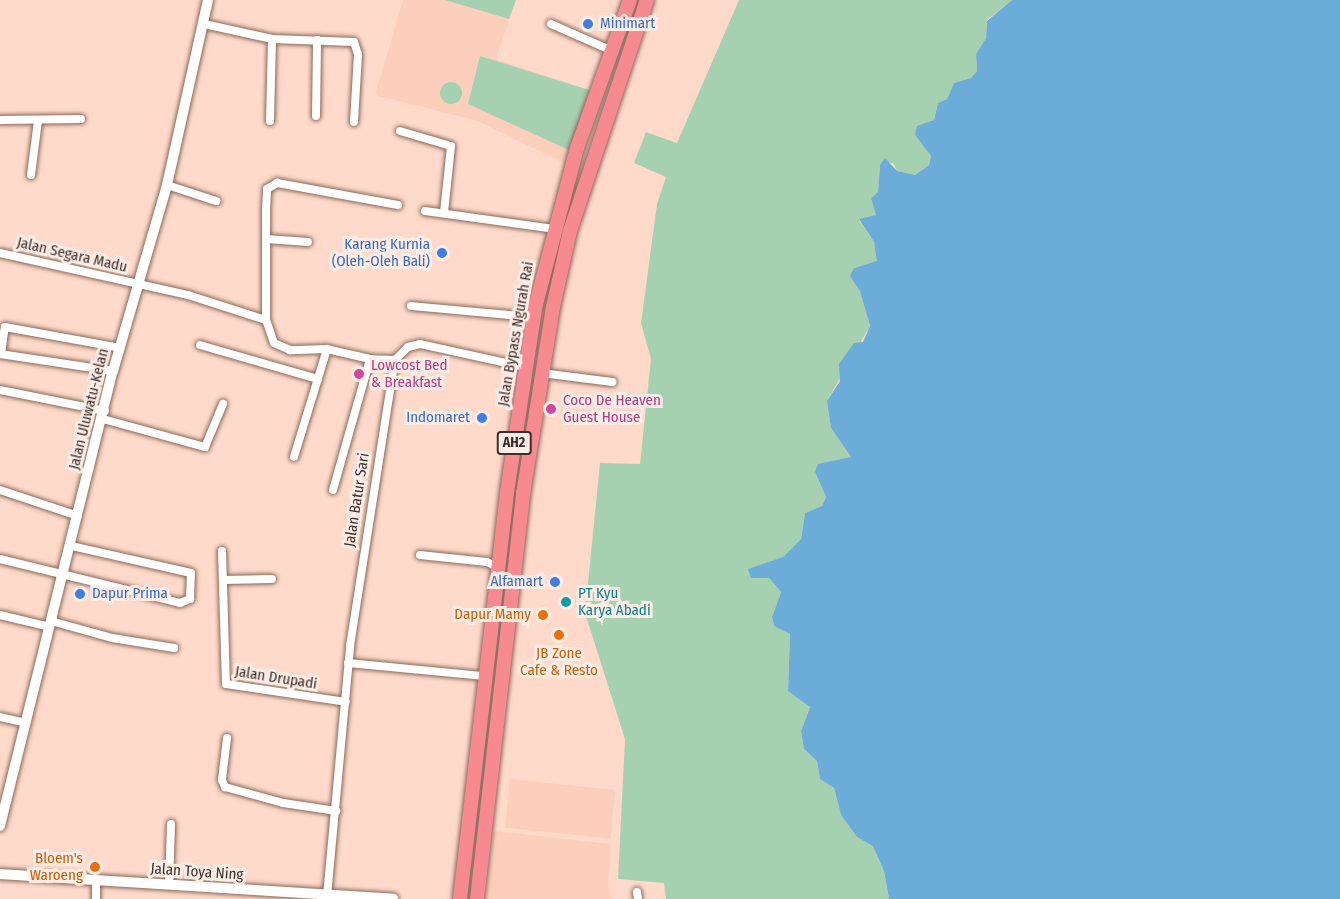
<!DOCTYPE html>
<style>
body{margin:0}
#map{position:relative;width:1340px;height:899px;overflow:hidden;background:#ffdaca;font-family:"Fira Sans Condensed",sans-serif}
div>[style]{position:absolute}
.built>*{inset:0;background:#fccfbc;transform-origin:0 0}
.green>*{inset:0;background:#a6d1b0}
.round{border-radius:50%}
.water>*{inset:0;background:#6cacd9}
.roads{filter:drop-shadow(0 0 2px #89695b) drop-shadow(0 0 2px #89695b)}
.minor>*{height:8px;margin:-4px;padding:0 4px;transform-origin:4px;border-radius:4px;background:#fff}
.tertiary>*{height:10px;margin:-5px;padding:0 5px;transform-origin:5px;border-radius:5px;background:#fff}
.trunk>*{height:14px;margin:-7px;padding:0 7px;transform-origin:7px;border-radius:7px;background:#f78a90}
.dots>*{width:16px;height:16px;translate:-50% -50%;box-sizing:border-box;border:3px solid #fcece6;border-radius:50%}
span{translate:-50% -50%;white-space:nowrap;text-align:center;line-height:1.15;-webkit-text-stroke:6px #fcece6;paint-order:stroke}
.shield-label span{padding:2px 4px;background:#fcece6;border:2px solid;border-radius:4px;-webkit-text-stroke-width:0}
.shield-label{font-size:14px;color:#3d2f29;font-weight:700}
.shop-label{font-size:15px;color:#366cbe}
.left{translate:0 -50%;text-align:left}
.right{translate:-100% -50%;text-align:right}
.street-label{font-size:15px;color:#3d2f29}
.hotel-label{font-size:15px;color:#b23c85}
.culture-label{font-size:15px;color:#0d838f}
.food-label{font-size:15px;color:#c56008}
</style>
<div id="map">
<div class="built">
<i style="clip-path:polygon(403px 0,516px 0,496px 59px,589px 90px,570px 166px,478px 121px,375px 95px)"></i>
<i style="left:510px;top:779px;width:106px;height:49px;rotate:6deg"></i>
<i style="clip-path:polygon(494px 831px,611px 844px,608px 884px,611px 899px,486px 899px)"></i>
</div>
<div class="green">
<i style="clip-path:polygon(445px 0,516px 0,509px 19px)"></i>
<i style="clip-path:polygon(739px 0,1012px 0,987px 20px,986px 38px,976px 54px,977px 71px,971px 78px,954px 83px,947px 99px,938px 103px,934px 120px,915px 135px,931px 156px,929px 165px,915px 175px,897px 171px,893px 163px,880px 165px,878px 192px,871px 198px,877px 215px,859px 220px,874px 242px,878px 261px,854px 268px,870px 326px,827px 401px,831px 428px,851px 457px,815px 472px,826px 497px,822px 506px,805px 513px,801px 539px,783px 557px,769px 578px,781px 592px,772px 617px,774px 626px,790px 633px,788px 691px,810px 706px,801px 731px,804px 749px,817px 761px,820px 779px,834px 788px,841px 815px,857px 837px,873px 845px,884px 871px,889px 899px,666px 899px,664px 883px,618px 879px,625px 739px,585px 613px,600px 463px,640px 464px,651px 359px,641px 323px,657px 204px,666px 177px,634px 163px,646px 132px,677px 143px)"></i>
<i style="clip-path:polygon(480px 56px,589px 90px,573px 152px,468px 104px)"></i>
<i class="round" style="left:440px;top:82px;width:22px;height:22px"></i>
</div>
<div class="water">
<i style="clip-path:polygon(1012px 0,1340px 0,1340px 899px,889px 899px,884px 871px,873px 846px,857px 837px,841px 815px,834px 788px,820px 779px,817px 761px,804px 749px,801px 731px,810px 707px,788px 691px,790px 634px,774px 626px,772px 617px,781px 592px,769px 578px,751px 578px,748px 569px,783px 557px,801px 539px,805px 513px,822px 506px,826px 497px,815px 472px,818px 464px,851px 457px,831px 428px,827px 401px,840px 381px,839px 364px,854px 343px,863px 342px,870px 326px,860px 291px,850px 276px,854px 268px,877px 261px,874px 242px,859px 219px,876px 215px,871px 198px,878px 192px,880px 165px,885px 158px,897px 171px,915px 175px,929px 165px,931px 156px,915px 135px,917px 126px,934px 120px,938px 103px,947px 99px,954px 83px,971px 78px,977px 71px,976px 54px,986px 38px,987px 21px)"></i>
</div>
<div class="roads">
<div class="minor">
<i style="left:204px;top:24px;width:70px;rotate:12.4deg"></i>
<i style="left:272px;top:39px;width:82px;rotate:2.1deg"></i>
<i style="left:354px;top:42px;width:13px;rotate:72deg"></i>
<i style="left:358px;top:54px;width:68px;rotate:93.4deg"></i>
<i style="left:551px;top:24px;width:64px;rotate:23.8deg"></i>
<i style="left:316px;top:116px;width:76px;rotate:-89.2deg"></i>
<i style="left:0;top:120px;width:81px;rotate:-0.7deg"></i>
<i style="left:270px;top:121px;width:82px;rotate:-88.6deg"></i>
<i style="left:400px;top:131px;width:53px;rotate:16.4deg"></i>
<i style="left:451px;top:146px;width:67px;rotate:96deg"></i>
<i style="left:31px;top:175px;width:55px;rotate:-82.7deg"></i>
<i style="left:167px;top:185px;width:52px;rotate:18.1deg"></i>
<i style="left:425px;top:211px;width:130px;rotate:7.9deg"></i>
<i style="left:266px;top:239px;width:42px;rotate:4.1deg"></i>
<i style="left:0;top:253px;width:193px;rotate:12.6deg"></i>
<i style="left:188px;top:295px;width:82px;rotate:17.8deg"></i>
<i style="left:411px;top:306px;width:122px;rotate:5.2deg"></i>
<i style="left:200px;top:345px;width:123px;rotate:16.1deg"></i>
<i style="left:0;top:354px;width:114px;rotate:8.6deg"></i>
<i style="left:1px;top:354px;width:27px;rotate:-82deg"></i>
<i style="left:5px;top:327px;width:117px;rotate:10.3deg"></i>
<i style="left:395px;top:360px;width:25px;rotate:-178deg"></i>
<i style="left:370px;top:359px;width:44px;rotate:-166.9deg"></i>
<i style="left:327px;top:349px;width:37px;rotate:178deg"></i>
<i style="left:290px;top:350px;width:17px;rotate:-156deg"></i>
<i style="left:274px;top:343px;width:24px;rotate:-109deg"></i>
<i style="left:266px;top:320px;width:110px;rotate:-90deg"></i>
<i style="left:266px;top:210px;width:21px;rotate:-87deg"></i>
<i style="left:267px;top:189px;width:12px;rotate:-31deg"></i>
<i style="left:277px;top:183px;width:123px;rotate:10.3deg"></i>
<i style="left:541px;top:373px;width:72px;rotate:7.2deg"></i>
<i style="left:0;top:390px;width:107px;rotate:11.3deg"></i>
<i style="left:103px;top:419px;width:106px;rotate:15.4deg"></i>
<i style="left:205px;top:447px;width:47px;rotate:-67.3deg"></i>
<i style="left:294px;top:457px;width:113px;rotate:-73deg"></i>
<i style="left:0;top:490px;width:82px;rotate:18.4deg"></i>
<i style="left:333px;top:490px;width:136px;rotate:-74.2deg"></i>
<i style="left:222px;top:551px;width:133px;rotate:88.3deg"></i>
<i style="left:226px;top:684px;width:121px;rotate:8.5deg"></i>
<i style="left:420px;top:555px;width:67px;rotate:6deg"></i>
<i style="left:487px;top:562px;width:11px;rotate:27deg"></i>
<i style="left:0;top:559px;width:185px;rotate:13.7deg"></i>
<i style="left:180px;top:603px;width:11px;rotate:-22deg"></i>
<i style="left:190px;top:599px;width:26px;rotate:-88deg"></i>
<i style="left:191px;top:573px;width:123px;rotate:-167.3deg"></i>
<i style="left:223px;top:580px;width:49px;rotate:-1.2deg"></i>
<i style="left:0;top:615px;width:51px;rotate:13.5deg"></i>
<i style="left:51px;top:621px;width:63px;rotate:15.6deg"></i>
<i style="left:112px;top:638px;width:63px;rotate:9.2deg"></i>
<i style="left:348px;top:663px;width:137px;rotate:5.5deg"></i>
<i style="left:0;top:717px;width:27px;rotate:13deg"></i>
<i style="left:227px;top:738px;width:42px;rotate:96.8deg"></i>
<i style="left:222px;top:780px;width:8px;rotate:67deg"></i>
<i style="left:225px;top:787px;width:60px;rotate:15.4deg"></i>
<i style="left:283px;top:803px;width:54px;rotate:8.6deg"></i>
<i style="left:169px;top:885px;width:61px;rotate:-88.1deg"></i>
<i style="left:637px;top:892px;width:7px;rotate:82deg"></i>
<i style="left:327px;top:896px;width:251px;rotate:-84.7deg"></i>
<i style="left:350px;top:646px;width:290px;rotate:-81.1deg"></i>
<i style="left:395px;top:360px;width:18px;rotate:-45deg"></i>
<i style="left:408px;top:347px;width:12px;rotate:-14deg"></i>
<i style="left:420px;top:344px;width:107px;rotate:12.4deg"></i>
<i style="left:96px;top:899px;width:19px;rotate:-90deg"></i>
</div>
<div class="tertiary">
<i style="left:0;top:826px;width:469px;rotate:-76.1deg"></i>
<i style="left:113px;top:371px;width:194px;rotate:-73.8deg"></i>
<i style="left:167px;top:185px;width:189px;rotate:-77.5deg"></i>
<i style="left:0;top:874px;width:394px;rotate:3.6deg"></i>
</div>
<div class="trunk">
<i style="left:460px;top:899px;width:410px;rotate:-83.4deg"></i>
<i style="left:507px;top:492px;width:186px;rotate:-81.3deg"></i>
<i style="left:535px;top:308px;width:165px;rotate:-75.3deg"></i>
<i style="left:577px;top:148px;width:157px;rotate:-70.3deg"></i>
<i style="left:477px;top:899px;width:408px;rotate:-83.5deg"></i>
<i style="left:523px;top:494px;width:189px;rotate:-80.9deg"></i>
<i style="left:553px;top:307px;width:78px;rotate:-77.4deg"></i>
<i style="left:570px;top:231px;width:243px;rotate:-71.6deg"></i>
</div>
</div>
<div class="dots">
<i style="left:588px;top:24px;background:#3f7fe0"></i>
<i style="left:442px;top:253px;background:#3f7fe0"></i>
<i style="left:359px;top:374px;background:#d1479c"></i>
<i style="left:551px;top:409px;background:#d1479c"></i>
<i style="left:482px;top:418px;background:#3f7fe0"></i>
<i style="left:555px;top:582px;background:#3f7fe0"></i>
<i style="left:80px;top:594px;background:#3f7fe0"></i>
<i style="left:566px;top:602px;background:#0f9aa8"></i>
<i style="left:543px;top:615px;background:#e8710a"></i>
<i style="left:559px;top:635px;background:#e8710a"></i>
<i style="left:95px;top:867px;background:#e8710a"></i>
</div>
<div class="shield-label">
<span style="left:514px;top:443px">AH2</span>
</div>
<div class="shop-label">
<span class="left" style="left:600px;top:24px">Minimart</span>
<span class="right" style="left:430px;top:253px">Karang Kurnia<br>(Oleh-Oleh Bali)</span>
<span class="right" style="left:470px;top:418px">Indomaret</span>
<span class="right" style="left:543px;top:582px">Alfamart</span>
<span class="left" style="left:92px;top:594px">Dapur Prima</span>
</div>
<div class="street-label">
<span style="left:72px;top:255px;rotate:13deg">Jalan Segara Madu</span>
<span style="left:516px;top:334px;rotate:-80deg">Jalan Bypass Ngurah Rai</span>
<span style="left:89px;top:409px;rotate:-76deg">Jalan Uluwatu-Kelan</span>
<span style="left:357px;top:500px;rotate:-81deg">Jalan Batur Sari</span>
<span style="left:276px;top:678px;rotate:9deg">Jalan Drupadi</span>
<span style="left:197px;top:872px;rotate:4deg">Jalan Toya Ning</span>
</div>
<div class="hotel-label">
<span class="left" style="left:371px;top:374px">Lowcost Bed<br>&amp; Breakfast</span>
<span class="left" style="left:563px;top:409px">Coco De Heaven<br>Guest House</span>
</div>
<div class="culture-label">
<span class="left" style="left:578px;top:602px">PT Kyu<br>Karya Abadi</span>
</div>
<div class="food-label">
<span class="right" style="left:531px;top:615px">Dapur Mamy</span>
<span style="left:559px;top:662px">JB Zone<br>Cafe &amp; Resto</span>
<span class="right" style="left:83px;top:867px">Bloem's<br>Waroeng</span>
</div>
</div>
